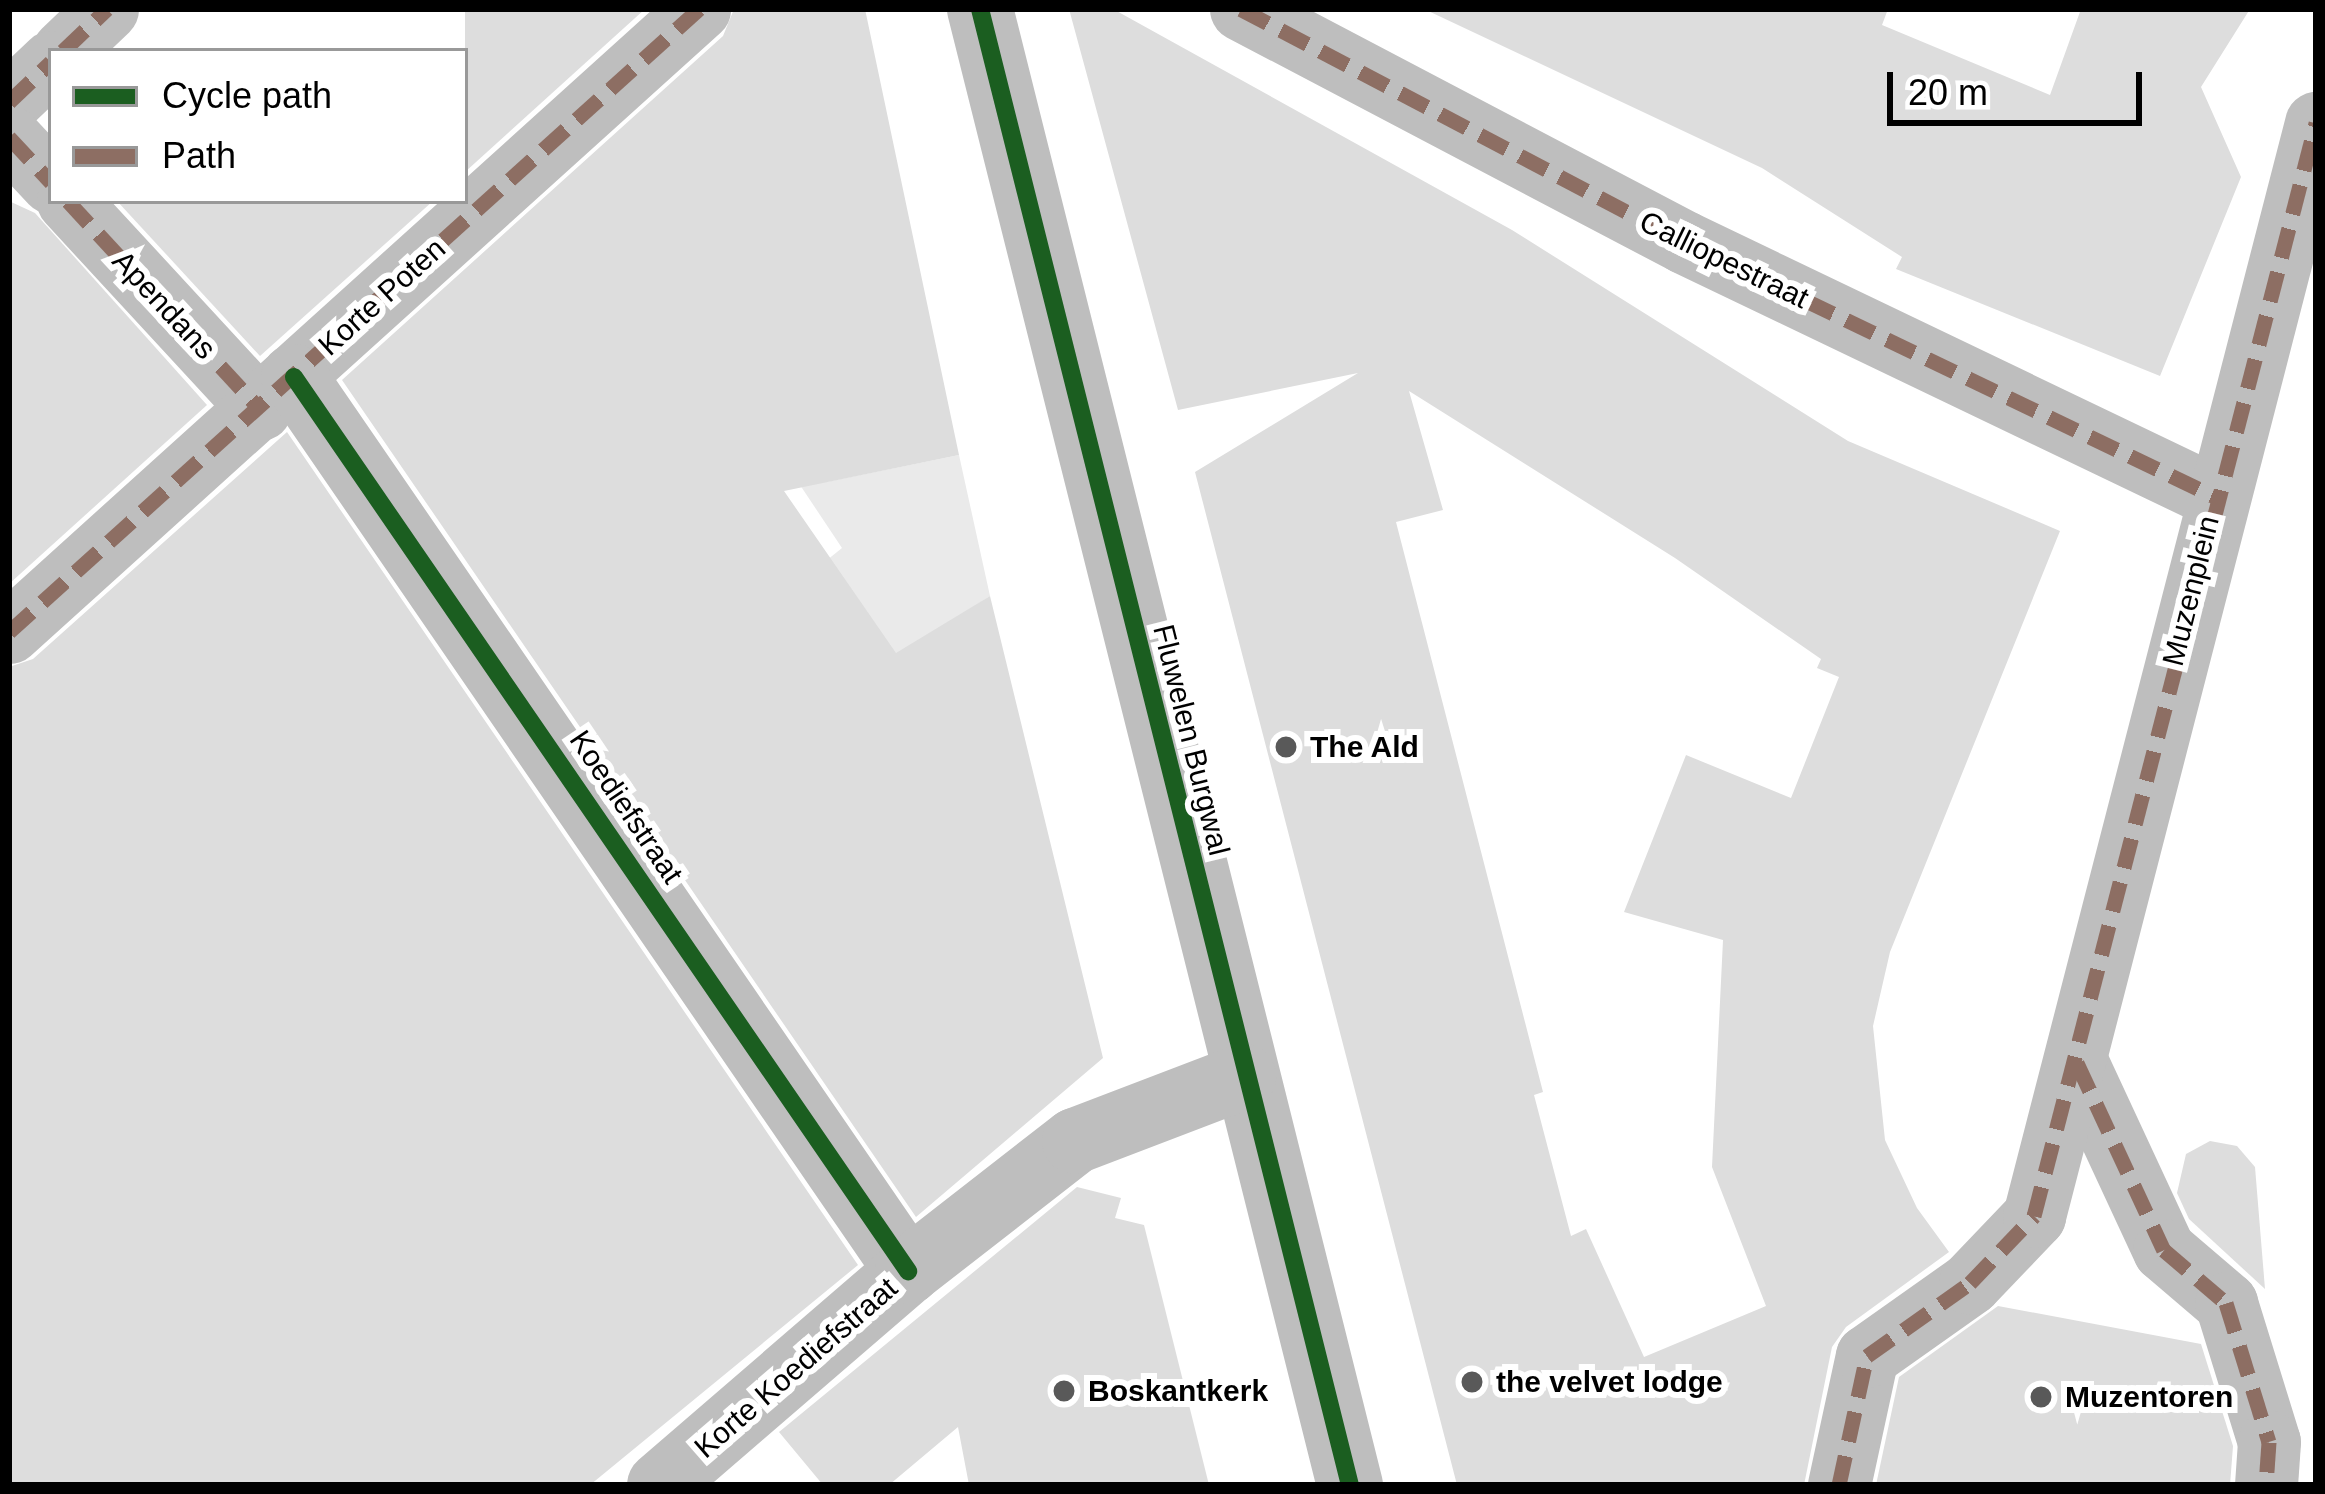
<!DOCTYPE html>
<style>
body{margin:0}
#map{position:relative;width:2325px;height:1494px;overflow:hidden;background:#fff;font-family:Helvetica,sans-serif}
div>[style]{position:absolute}
.green>*{inset:0;background:#eaeaea}
.building>*{inset:0;background:#ddd}
.pedestrian>*{height:63px;margin:-31.5px;padding:0 31.5px;transform-origin:31.5px;border-radius:31.5px;background:#bebebe}
.minor>*{height:66px;margin:-33px;padding:0 33px;transform-origin:33px;border-radius:33px;background:#bebebe}
.quiet>*{height:15px;margin-top:-7.5px;transform-origin:0;background:repeating-linear-gradient(90deg,#8d6e63 0 30px,transparent 0 45px)}
.cycleway>*{height:18px;margin:-9px;padding:0 9px;transform-origin:9px;border-radius:9px;background:#1b5e20}
.dots>*{width:33px;height:33px;translate:-50% -50%;box-sizing:border-box;border:6px solid #fff;border-radius:50%}
span{translate:-50% -50%;white-space:nowrap;text-align:center;line-height:1.15;-webkit-text-stroke:12px #fff;paint-order:stroke}
.street-label{font-size:30px;color:#000}
.poi-label{font-size:30px;color:#000;font-weight:700}
.left{translate:0 -50%;text-align:left}
.frame{position:absolute;inset:0;border:12px solid #000;pointer-events:none}
.legend{position:absolute;left:48px;top:48px;width:420px;height:156px;box-sizing:border-box;background:#fff;border:3px solid #999;margin:0;padding:15px 21px;list-style:none;font-size:36px;color:#000}
.legend li{display:flex;align-items:center;gap:24px;height:60px}
.legend b{width:60px;border:3px solid #999}
.scale{position:absolute;left:1887px;top:72px;width:255px;height:54px;box-sizing:border-box;border:6px solid #000;border-top:0;padding-left:15px;font-size:36px;line-height:42px;white-space:nowrap;color:#000;-webkit-text-stroke:9px #fff;paint-order:stroke}
</style>
<div id="map">
<div class="green">
<i style="clip-path:polygon(959px 455px,990px 596px,865px 677px,801px 581px,842px 548px,792px 473px,826px 482px)"></i>
</div>
<div class="building">
<i style="clip-path:polygon(465px 9px,645px 9px,465px 172px)"></i>
<i style="clip-path:polygon(734px 9px,865px 9px,959px 455px,784px 491px,896px 653px,990px 596px,1103px 1058px,916px 1217px,342px 380px,723px 36px)"></i>
<i style="clip-path:polygon(evenodd,1069px 9px,1113px 9px,1512px 230px,1848px 441px,2060px 531px,1890px 952px,1873px 1026px,1885px 1140px,1917px 1208px,1949px 1252px,1846px 1327px,1832px 1347px,1804px 1485px,1457px 1485px,1195px 472px,1358px 373px,1178px 410px,1069px 9px,1409px 391px,1675px 558px,1821px 659px,1817px 668px,1839px 677px,1791px 798px,1686px 755px,1624px 912px,1723px 940px,1712px 1167px,1766px 1306px,1644px 1357px,1586px 1229px,1571px 1236px,1534px 1095px,1543px 1092px,1396px 522px,1443px 510px,1409px 391px)"></i>
<i style="clip-path:polygon(1424px 9px,1888px 9px,1882px 25px,2050px 95px,2081px 9px,2250px 9px,2201px 87px,2241px 177px,2160px 376px,1896px 269px,1902px 257px,1762px 168px)"></i>
<i style="clip-path:polygon(9px 201px,35px 213px,207px 405px,9px 584px)"></i>
<i style="clip-path:polygon(117px 201px,433px 201px,260px 356px)"></i>
<i style="clip-path:polygon(287px 432px,858px 1265px,590px 1485px,9px 1485px,9px 667px,33px 659px)"></i>
<i style="clip-path:polygon(2210px 1141px,2237px 1146px,2255px 1167px,2265px 1289px,2189px 1219px,2177px 1193px,2186px 1154px)"></i>
<i style="clip-path:polygon(1077px 1187px,1121px 1198px,1115px 1218px,1144px 1225px,1209px 1485px,969px 1485px,958px 1427px,889px 1485px,823px 1485px,779px 1432px)"></i>
<i style="clip-path:polygon(1998px 1306px,2201px 1344px,2233px 1446px,2230px 1485px,1876px 1485px,1899px 1377px)"></i>
</div>
<div class="pedestrian">
<i style="left:1241px;top:9px;width:501px;rotate:27.74deg"></i>
<i style="left:1684px;top:242px;width:588px;rotate:25.61deg"></i>
<i style="left:63px;top:51px;width:61px;rotate:-43.7deg"></i>
<i style="left:9px;top:102px;width:58px;rotate:-43.6deg"></i>
<i style="left:9px;top:137px;width:62px;rotate:47deg"></i>
<i style="left:68px;top:201px;width:283px;rotate:47.3deg"></i>
<i style="left:9px;top:632px;width:930px;rotate:-42.08deg"></i>
<i style="left:2077px;top:1063px;width:206px;rotate:65.1deg"></i>
<i style="left:2164px;top:1250px;width:82px;rotate:40.5deg"></i>
<i style="left:2226px;top:1303px;width:145px;rotate:72.8deg"></i>
<i style="left:2269px;top:1442px;width:43px;rotate:94deg"></i>
<i style="left:1839px;top:1485px;width:132px;rotate:-77.8deg"></i>
<i style="left:1867px;top:1356px;width:126px;rotate:-35.3deg"></i>
<i style="left:1970px;top:1283px;width:93px;rotate:-46.3deg"></i>
<i style="left:2034px;top:1216px;width:1129px;rotate:-75.53deg"></i>
</div>
<div class="minor">
<i style="left:980px;top:9px;width:1522px;rotate:75.93deg"></i>
<i style="left:294px;top:377px;width:1085px;rotate:55.52deg"></i>
<i style="left:660px;top:1485px;width:328px;rotate:-40.8deg"></i>
<i style="left:908px;top:1271px;width:212px;rotate:-37.9deg"></i>
<i style="left:1075px;top:1141px;width:180px;rotate:-20.9deg"></i>
</div>
<div class="quiet">
<i style="left:1241px;top:9px;width:501px;rotate:27.74deg"></i>
<i style="left:1684px;top:242px;width:588px;rotate:25.61deg"></i>
<i style="left:63px;top:51px;width:61px;rotate:-43.7deg"></i>
<i style="left:9px;top:102px;width:58px;rotate:-43.6deg"></i>
<i style="left:9px;top:137px;width:62px;rotate:47deg"></i>
<i style="left:68px;top:201px;width:283px;rotate:47.3deg"></i>
<i style="left:9px;top:632px;width:930px;rotate:-42.08deg"></i>
<i style="left:2077px;top:1063px;width:206px;rotate:65.1deg"></i>
<i style="left:2164px;top:1250px;width:82px;rotate:40.5deg"></i>
<i style="left:2226px;top:1303px;width:145px;rotate:72.8deg"></i>
<i style="left:2269px;top:1442px;width:43px;rotate:94deg"></i>
<i style="left:1839px;top:1485px;width:132px;rotate:-77.8deg"></i>
<i style="left:1867px;top:1356px;width:126px;rotate:-35.3deg"></i>
<i style="left:1970px;top:1283px;width:93px;rotate:-46.3deg"></i>
<i style="left:2034px;top:1216px;width:1129px;rotate:-75.53deg"></i>
</div>
<div class="cycleway">
<i style="left:980px;top:9px;width:1522px;rotate:75.93deg"></i>
<i style="left:294px;top:377px;width:1085px;rotate:55.52deg"></i>
</div>
<div class="dots">
<i style="left:1286px;top:747px;background:#595959"></i>
<i style="left:1472px;top:1382px;background:#595959"></i>
<i style="left:1064px;top:1391px;background:#595959"></i>
<i style="left:2041px;top:1397px;background:#595959"></i>
</div>
<div class="street-label">
<span style="left:1724px;top:260px;rotate:26deg">Calliopestraat</span>
<span style="left:382px;top:297px;rotate:-42deg">Korte Poten</span>
<span style="left:164px;top:305px;rotate:47deg">Apendans</span>
<span style="left:2191px;top:591px;rotate:-76deg">Muzenplein</span>
<span style="left:1191px;top:740px;rotate:76deg">Fluwelen Burgwal</span>
<span style="left:626px;top:807px;rotate:56deg">Koediefstraat</span>
<span style="left:796px;top:1368px;rotate:-41deg">Korte Koediefstraat</span>
</div>
<div class="poi-label">
<span class="left" style="left:1310px;top:747px">The Ald</span>
<span class="left" style="left:1496px;top:1382px">the velvet lodge</span>
<span class="left" style="left:1088px;top:1391px">Boskantkerk</span>
<span class="left" style="left:2065px;top:1397px">Muzentoren</span>
</div>
<div class="frame"></div>
<ul class="legend">
<li><b style="height:15px;background:#1b5e20"></b>Cycle path</li>
<li><b style="height:15px;background:#8d6e63"></b>Path</li>
</ul>
<div class="scale">20 m</div>
</div>
